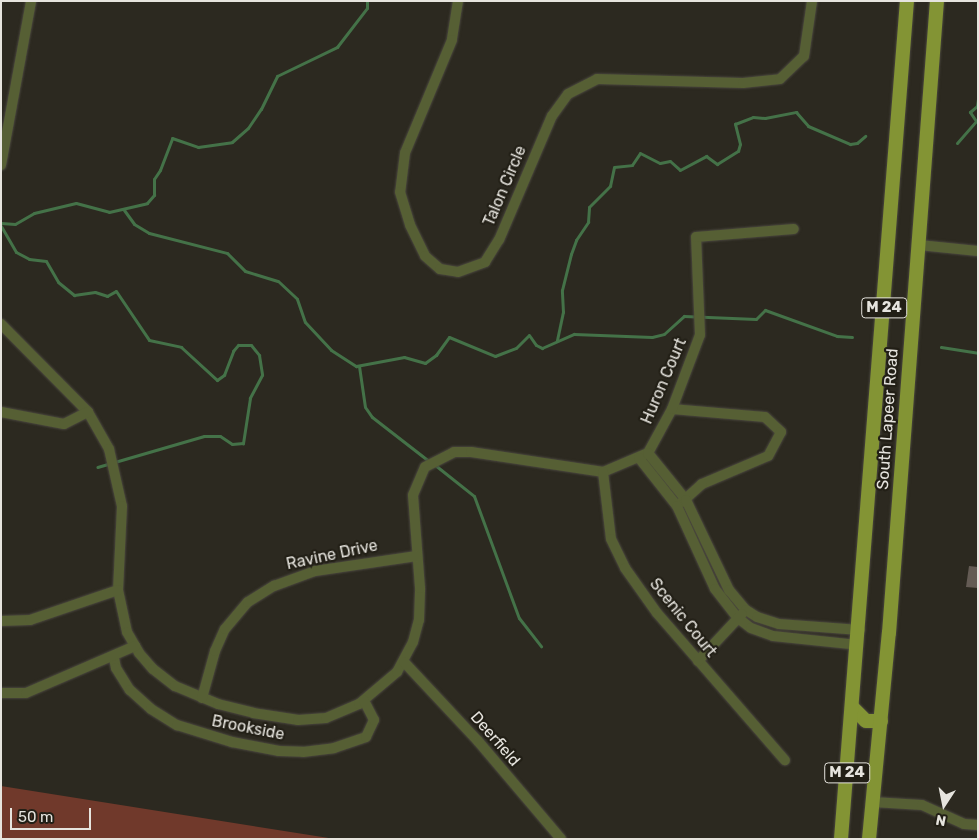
<!DOCTYPE html>
<style>
body{margin:0}
#map{position:relative;width:979px;height:840px;overflow:hidden;background:#2c2920;font-family:Rubik,sans-serif}
div>[style]{position:absolute}
.green>*{inset:0;background:#70392b}
.stream>*{height:3px;margin:-1.5px;padding:0 1.5px;transform-origin:1.5px;border-radius:1.5px;background:#447248}
.building>*{inset:0;background:#645b54}
.roads{filter:drop-shadow(0 0 1px #4a473e) drop-shadow(0 0 1px #4a473e)}
.minor>*{height:10px;margin:-5px;padding:0 5px;transform-origin:5px;border-radius:5px;background:#565f34}
.major>*{height:14px;margin:-7px;padding:0 7px;transform-origin:7px;border-radius:7px;background:#839434}
span{translate:-50% -50%;white-space:nowrap;text-align:center;line-height:1.15;-webkit-text-stroke:4.5px #221f16;paint-order:stroke}
.shield-label span{padding:1px 4px;background:#221f16;border:1px solid;border-radius:4px;-webkit-text-stroke-width:0}
.shield-label{font-size:15px;color:#e6e4de;font-weight:700}
.street-label{font-size:16px;color:#e6e4de}
.frame{position:absolute;inset:0;border:2px solid #e6e4de;pointer-events:none}
.north{position:absolute;left:919px;top:780px;width:50px;height:50px;-webkit-text-stroke:4px #221f16;paint-order:stroke;rotate:191deg;font-size:14px;font-weight:700;line-height:20px;text-align:center;color:#e6e4de}
.north::after{content:'';display:block;margin:auto;width:18px;height:22px;background:#e6e4de;clip-path:polygon(50% 0,100% 100%,50% 72%,0 100%)}
.scale{position:absolute;left:10px;top:808px;width:81px;height:22px;box-sizing:border-box;border:2px solid #e6e4de;border-top:0;padding-left:6px;font-size:15px;line-height:18px;white-space:nowrap;color:#e6e4de;-webkit-text-stroke:4px #221f16;paint-order:stroke}
</style>
<div id="map">
<div class="green">
<i style="clip-path:polygon(1px 786px,335px 839px,1px 839px)"></i>
</div>
<div class="stream">
<i style="left:957px;top:143px;width:29px;rotate:-49deg"></i>
<i style="left:976px;top:121px;width:11px;rotate:-124deg"></i>
<i style="left:970px;top:112px;width:9px;rotate:-41deg"></i>
<i style="left:977px;top:106px;width:7px;rotate:-82deg"></i>
<i style="left:124px;top:210px;width:17px;rotate:54deg"></i>
<i style="left:134px;top:224px;width:17px;rotate:31deg"></i>
<i style="left:149px;top:233px;width:81px;rotate:14.4deg"></i>
<i style="left:227px;top:253px;width:25px;rotate:45deg"></i>
<i style="left:245px;top:271px;width:34px;rotate:17deg"></i>
<i style="left:278px;top:281px;width:26px;rotate:43deg"></i>
<i style="left:297px;top:299px;width:24px;rotate:71deg"></i>
<i style="left:305px;top:322px;width:38px;rotate:47deg"></i>
<i style="left:331px;top:350px;width:30px;rotate:33deg"></i>
<i style="left:356px;top:366px;width:49px;rotate:-10.6deg"></i>
<i style="left:404px;top:357px;width:22px;rotate:16deg"></i>
<i style="left:425px;top:363px;width:14px;rotate:-36deg"></i>
<i style="left:436px;top:355px;width:22px;rotate:-54deg"></i>
<i style="left:449px;top:337px;width:50px;rotate:22.4deg"></i>
<i style="left:495px;top:356px;width:22px;rotate:-21deg"></i>
<i style="left:516px;top:348px;width:18px;rotate:-45deg"></i>
<i style="left:529px;top:335px;width:12px;rotate:55deg"></i>
<i style="left:536px;top:345px;width:7px;rotate:27deg"></i>
<i style="left:542px;top:348px;width:35px;rotate:-24deg"></i>
<i style="left:574px;top:334px;width:78px;rotate:2.2deg"></i>
<i style="left:652px;top:337px;width:12px;rotate:-14deg"></i>
<i style="left:664px;top:334px;width:27px;rotate:-42deg"></i>
<i style="left:684px;top:316px;width:72px;rotate:2.4deg"></i>
<i style="left:756px;top:319px;width:13px;rotate:-45deg"></i>
<i style="left:765px;top:310px;width:77px;rotate:19.9deg"></i>
<i style="left:837px;top:336px;width:15px;rotate:4deg"></i>
<i style="left:1px;top:223px;width:14px;rotate:4deg"></i>
<i style="left:15px;top:224px;width:22px;rotate:-30deg"></i>
<i style="left:34px;top:213px;width:43px;rotate:-13.4deg"></i>
<i style="left:76px;top:203px;width:34px;rotate:15deg"></i>
<i style="left:109px;top:212px;width:39px;rotate:-13deg"></i>
<i style="left:147px;top:203px;width:11px;rotate:-49deg"></i>
<i style="left:154px;top:195px;width:16px;rotate:-90deg"></i>
<i style="left:154px;top:179px;width:11px;rotate:-56deg"></i>
<i style="left:160px;top:170px;width:34px;rotate:-69deg"></i>
<i style="left:172px;top:138px;width:28px;rotate:19deg"></i>
<i style="left:198px;top:147px;width:34px;rotate:-8deg"></i>
<i style="left:232px;top:142px;width:21px;rotate:-41deg"></i>
<i style="left:248px;top:128px;width:23px;rotate:-56deg"></i>
<i style="left:261px;top:109px;width:37px;rotate:-64deg"></i>
<i style="left:277px;top:76px;width:67px;rotate:-25.8deg"></i>
<i style="left:337px;top:47px;width:49px;rotate:-52.4deg"></i>
<i style="left:367px;top:8px;width:7px;rotate:-90deg"></i>
<i style="left:1px;top:226px;width:30px;rotate:60deg"></i>
<i style="left:16px;top:252px;width:15px;rotate:28deg"></i>
<i style="left:29px;top:259px;width:17px;rotate:7deg"></i>
<i style="left:46px;top:261px;width:24px;rotate:60deg"></i>
<i style="left:58px;top:282px;width:21px;rotate:39deg"></i>
<i style="left:74px;top:295px;width:21px;rotate:-8deg"></i>
<i style="left:95px;top:292px;width:13px;rotate:18deg"></i>
<i style="left:107px;top:296px;width:10px;rotate:-29deg"></i>
<i style="left:116px;top:291px;width:59px;rotate:56deg"></i>
<i style="left:149px;top:340px;width:33px;rotate:12deg"></i>
<i style="left:181px;top:347px;width:49px;rotate:42.5deg"></i>
<i style="left:217px;top:380px;width:9px;rotate:-36deg"></i>
<i style="left:224px;top:375px;width:26px;rotate:-69deg"></i>
<i style="left:233px;top:351px;width:8px;rotate:-50deg"></i>
<i style="left:238px;top:345px;width:13px"></i>
<i style="left:251px;top:345px;width:13px;rotate:51deg"></i>
<i style="left:259px;top:355px;width:20px;rotate:81deg"></i>
<i style="left:262px;top:375px;width:26px;rotate:118deg"></i>
<i style="left:250px;top:398px;width:46px;rotate:98.8deg"></i>
<i style="left:243px;top:443px;width:11px;rotate:175deg"></i>
<i style="left:232px;top:444px;width:14px;rotate:-146deg"></i>
<i style="left:220px;top:436px;width:16px;rotate:180deg"></i>
<i style="left:204px;top:436px;width:111px;rotate:163.8deg"></i>
<i style="left:557px;top:340px;width:29px;rotate:-78deg"></i>
<i style="left:563px;top:312px;width:22px;rotate:-93deg"></i>
<i style="left:562px;top:290px;width:37px;rotate:-76deg"></i>
<i style="left:571px;top:254px;width:15px;rotate:-70deg"></i>
<i style="left:576px;top:240px;width:22px;rotate:-56deg"></i>
<i style="left:588px;top:222px;width:15px;rotate:-86deg"></i>
<i style="left:589px;top:207px;width:30px;rotate:-45deg"></i>
<i style="left:610px;top:186px;width:19px;rotate:-78deg"></i>
<i style="left:614px;top:167px;width:18px;rotate:-6deg"></i>
<i style="left:632px;top:165px;width:14px;rotate:-56deg"></i>
<i style="left:640px;top:153px;width:22px;rotate:27deg"></i>
<i style="left:660px;top:163px;width:10px;rotate:-11deg"></i>
<i style="left:670px;top:161px;width:13px;rotate:42deg"></i>
<i style="left:680px;top:170px;width:30px;rotate:-28deg"></i>
<i style="left:706px;top:156px;width:14px;rotate:36deg"></i>
<i style="left:717px;top:164px;width:25px;rotate:-32deg"></i>
<i style="left:738px;top:151px;width:7px;rotate:-74deg"></i>
<i style="left:740px;top:144px;width:21px;rotate:-104deg"></i>
<i style="left:735px;top:124px;width:19px;rotate:-21deg"></i>
<i style="left:753px;top:117px;width:12px;rotate:5deg"></i>
<i style="left:765px;top:118px;width:32px;rotate:-11deg"></i>
<i style="left:796px;top:112px;width:18px;rotate:49deg"></i>
<i style="left:808px;top:126px;width:46px;rotate:23.2deg"></i>
<i style="left:850px;top:144px;width:7px;rotate:-8deg"></i>
<i style="left:857px;top:143px;width:11px;rotate:-41deg"></i>
<i style="left:941px;top:347px;width:37px;rotate:9deg"></i>
<i style="left:359px;top:366px;width:41px;rotate:81.7deg"></i>
<i style="left:365px;top:407px;width:12px;rotate:55deg"></i>
<i style="left:372px;top:417px;width:73px;rotate:37.8deg"></i>
<i style="left:435px;top:465px;width:50px;rotate:38.5deg"></i>
<i style="left:474px;top:496px;width:130px;rotate:69.8deg"></i>
<i style="left:519px;top:618px;width:36px;rotate:52deg"></i>
</div>
<div class="building">
<i style="clip-path:polygon(969px 566px,978px 567px,978px 588px,966px 587px)"></i>
</div>
<div class="roads">
<div class="minor">
<i style="left:458px;top:1px;width:39px;rotate:99deg"></i>
<i style="left:452px;top:40px;width:122px;rotate:112.6deg"></i>
<i style="left:405px;top:153px;width:39px;rotate:97deg"></i>
<i style="left:400px;top:192px;width:34px;rotate:73deg"></i>
<i style="left:410px;top:225px;width:34px;rotate:64deg"></i>
<i style="left:425px;top:256px;width:20px;rotate:41deg"></i>
<i style="left:440px;top:269px;width:18px;rotate:9deg"></i>
<i style="left:458px;top:272px;width:29px;rotate:-20deg"></i>
<i style="left:485px;top:262px;width:26px;rotate:-58deg"></i>
<i style="left:499px;top:240px;width:135px;rotate:-66.9deg"></i>
<i style="left:552px;top:116px;width:27px;rotate:-54deg"></i>
<i style="left:568px;top:94px;width:33px;rotate:-27deg"></i>
<i style="left:597px;top:79px;width:146px;rotate:1.6deg"></i>
<i style="left:743px;top:83px;width:37px;rotate:-6deg"></i>
<i style="left:780px;top:79px;width:33px;rotate:-44deg"></i>
<i style="left:804px;top:56px;width:56px;rotate:-81.7deg"></i>
<i style="left:1px;top:165px;width:167px;rotate:-79.6deg"></i>
<i style="left:919px;top:245px;width:59px;rotate:5.8deg"></i>
<i style="left:1px;top:324px;width:124px;rotate:45.3deg"></i>
<i style="left:88px;top:412px;width:43px;rotate:60.4deg"></i>
<i style="left:109px;top:449px;width:58px;rotate:77.2deg"></i>
<i style="left:122px;top:506px;width:84px;rotate:92.7deg"></i>
<i style="left:118px;top:590px;width:43px;rotate:77.9deg"></i>
<i style="left:127px;top:632px;width:24px;rotate:60deg"></i>
<i style="left:139px;top:653px;width:21px;rotate:49deg"></i>
<i style="left:153px;top:669px;width:28px;rotate:38deg"></i>
<i style="left:175px;top:686px;width:47px;rotate:22.7deg"></i>
<i style="left:218px;top:704px;width:36px;rotate:14deg"></i>
<i style="left:253px;top:713px;width:46px;rotate:8.8deg"></i>
<i style="left:298px;top:720px;width:28px;rotate:-4deg"></i>
<i style="left:326px;top:718px;width:36px;rotate:-23deg"></i>
<i style="left:359px;top:704px;width:50px;rotate:-40.1deg"></i>
<i style="left:397px;top:672px;width:34px;rotate:-62deg"></i>
<i style="left:413px;top:642px;width:23px;rotate:-75deg"></i>
<i style="left:419px;top:620px;width:32px;rotate:-88deg"></i>
<i style="left:420px;top:588px;width:93px;rotate:-94.3deg"></i>
<i style="left:413px;top:495px;width:30px;rotate:-67deg"></i>
<i style="left:425px;top:467px;width:33px;rotate:-27deg"></i>
<i style="left:454px;top:452px;width:17px"></i>
<i style="left:471px;top:452px;width:134px;rotate:8.6deg"></i>
<i style="left:603px;top:472px;width:49px;rotate:-22.9deg"></i>
<i style="left:672px;top:409px;width:93px;rotate:4.9deg"></i>
<i style="left:765px;top:417px;width:22px;rotate:43deg"></i>
<i style="left:781px;top:432px;width:27px;rotate:118deg"></i>
<i style="left:768px;top:456px;width:72px;rotate:157deg"></i>
<i style="left:702px;top:484px;width:27px;rotate:138deg"></i>
<i style="left:1px;top:412px;width:64px;rotate:10.8deg"></i>
<i style="left:64px;top:424px;width:27px;rotate:-27deg"></i>
<i style="left:648px;top:453px;width:50px;rotate:-61.4deg"></i>
<i style="left:672px;top:409px;width:79px;rotate:-69.3deg"></i>
<i style="left:700px;top:335px;width:98px;rotate:-92.3deg"></i>
<i style="left:696px;top:237px;width:98px;rotate:-4.7deg"></i>
<i style="left:648px;top:453px;width:60px;rotate:51deg"></i>
<i style="left:686px;top:500px;width:100px;rotate:64.5deg"></i>
<i style="left:729px;top:590px;width:26px;rotate:50deg"></i>
<i style="left:746px;top:610px;width:13px;rotate:32deg"></i>
<i style="left:757px;top:617px;width:23px;rotate:18deg"></i>
<i style="left:779px;top:624px;width:81px;rotate:4.2deg"></i>
<i style="left:639px;top:458px;width:61px;rotate:51.6deg"></i>
<i style="left:677px;top:506px;width:91px;rotate:65.4deg"></i>
<i style="left:715px;top:589px;width:37px;rotate:52deg"></i>
<i style="left:738px;top:618px;width:16px;rotate:38deg"></i>
<i style="left:751px;top:628px;width:23px;rotate:20deg"></i>
<i style="left:773px;top:636px;width:85px;rotate:6deg"></i>
<i style="left:603px;top:472px;width:67px;rotate:83.2deg"></i>
<i style="left:611px;top:539px;width:32px;rotate:64deg"></i>
<i style="left:625px;top:568px;width:55px;rotate:54.6deg"></i>
<i style="left:657px;top:613px;width:195px;rotate:49deg"></i>
<i style="left:1px;top:621px;width:29px;rotate:-2deg"></i>
<i style="left:30px;top:620px;width:93px;rotate:-18.8deg"></i>
<i style="left:114px;top:658px;width:10px;rotate:79deg"></i>
<i style="left:116px;top:668px;width:26px;rotate:58deg"></i>
<i style="left:130px;top:690px;width:28px;rotate:42deg"></i>
<i style="left:151px;top:709px;width:31px;rotate:32deg"></i>
<i style="left:177px;top:725px;width:58px;rotate:17.2deg"></i>
<i style="left:232px;top:742px;width:48px;rotate:10.8deg"></i>
<i style="left:279px;top:751px;width:24px;rotate:2deg"></i>
<i style="left:303px;top:752px;width:31px;rotate:-7deg"></i>
<i style="left:334px;top:748px;width:34px;rotate:-19deg"></i>
<i style="left:366px;top:737px;width:19px;rotate:-65deg"></i>
<i style="left:374px;top:720px;width:22px;rotate:-117deg"></i>
<i style="left:698px;top:661px;width:64px;rotate:-46.9deg"></i>
<i style="left:404px;top:662px;width:108px;rotate:46.9deg"></i>
<i style="left:478px;top:741px;width:128px;rotate:49.7deg"></i>
<i style="left:1px;top:693px;width:25px"></i>
<i style="left:26px;top:693px;width:119px;rotate:-23.3deg"></i>
<i style="left:202px;top:698px;width:49px;rotate:-74.5deg"></i>
<i style="left:215px;top:651px;width:24px;rotate:-66deg"></i>
<i style="left:225px;top:629px;width:35px;rotate:-50deg"></i>
<i style="left:248px;top:602px;width:31px;rotate:-32deg"></i>
<i style="left:274px;top:586px;width:44px;rotate:-20.1deg"></i>
<i style="left:315px;top:571px;width:103px;rotate:-8.4deg"></i>
<i style="left:873px;top:802px;width:49px;rotate:3.5deg"></i>
<i style="left:922px;top:805px;width:46px;rotate:24.3deg"></i>
<i style="left:964px;top:824px;width:14px;rotate:4deg"></i>
</div>
<div class="major">
<i style="left:853px;top:708px;width:18px;rotate:45deg"></i>
<i style="left:866px;top:721px;width:15px"></i>
<i style="left:841px;top:839px;width:841px;rotate:-85.5deg"></i>
<i style="left:869px;top:839px;width:207px;rotate:-84.5deg"></i>
<i style="left:889px;top:633px;width:634px;rotate:-85.66deg"></i>
</div>
</div>
<div class="shield-label">
<span style="left:884px;top:308px">M 24</span>
<span style="left:847px;top:773px">M 24</span>
</div>
<div class="street-label">
<span style="left:505px;top:186px;rotate:-67deg">Talon Circle</span>
<span style="left:664px;top:381px;rotate:-67deg">Huron Court</span>
<span style="left:888px;top:419px;rotate:-86deg">South Lapeer Road</span>
<span style="left:332px;top:555px;rotate:-12deg">Ravine Drive</span>
<span style="left:683px;top:618px;rotate:51deg">Scenic Court</span>
<span style="left:248px;top:728px;rotate:11deg">Brookside</span>
<span style="left:495px;top:739px;rotate:49deg">Deerfield</span>
</div>
<div class="frame"></div>
<div class="north">N</div>
<div class="scale">50 m</div>
</div>
